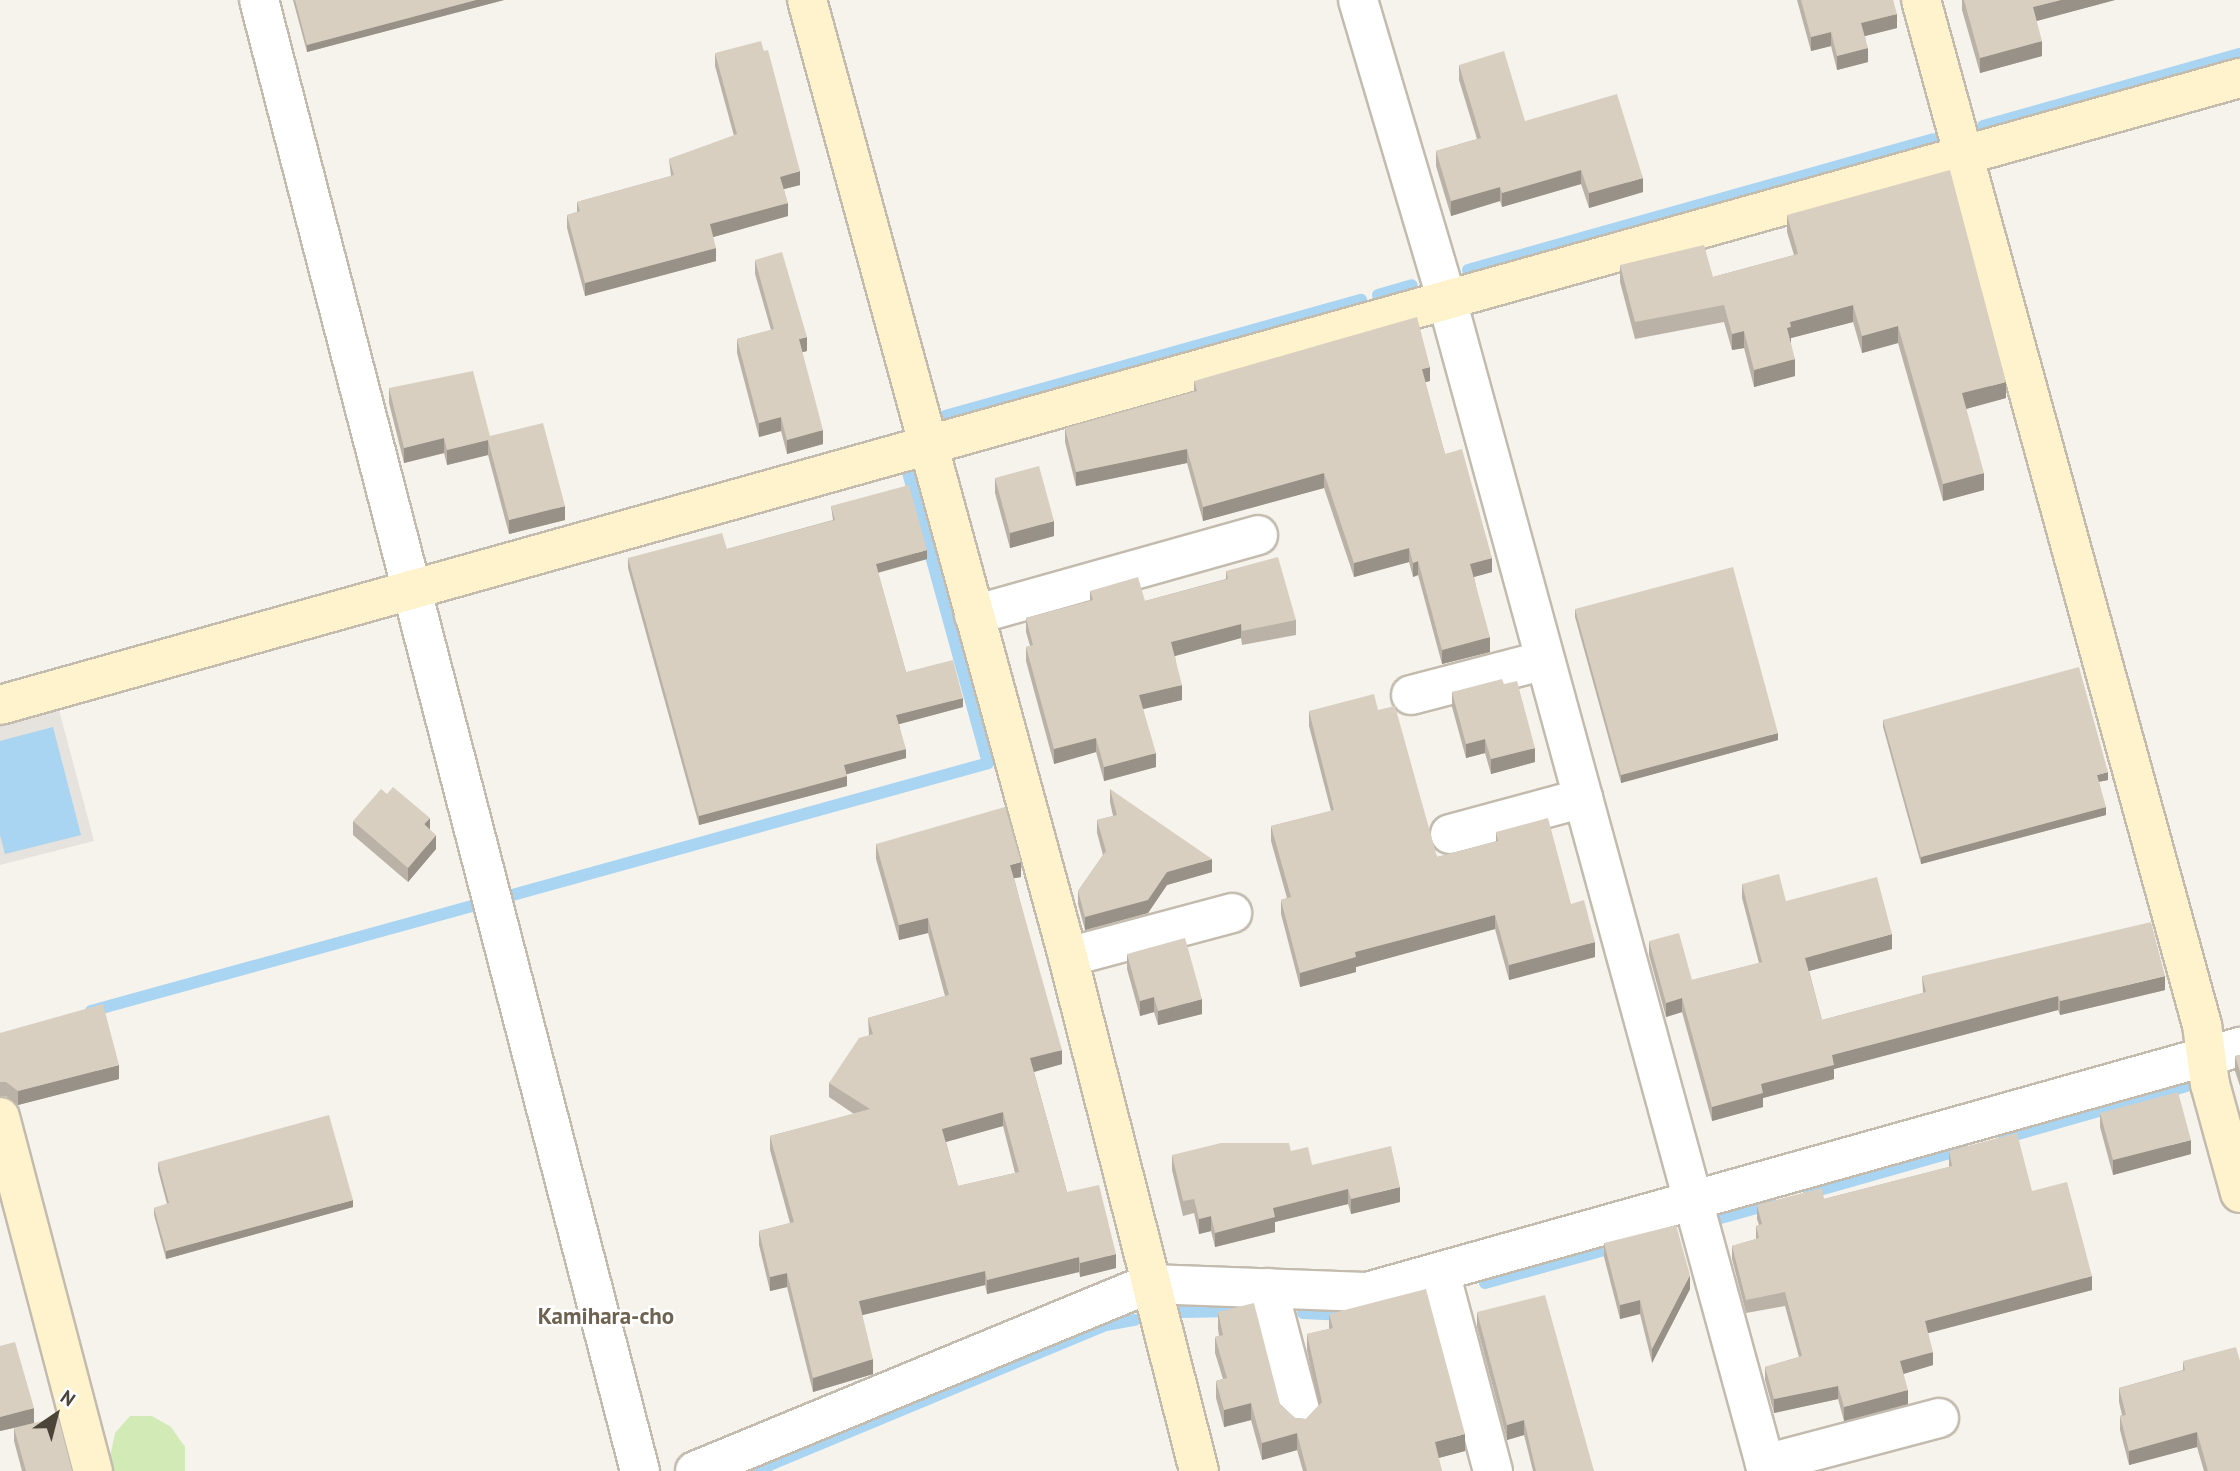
<!DOCTYPE html>
<html>
<head>
<meta charset="utf-8">
<style>
  body { margin:0 }
  #map { position:relative; width:2240px; height:1471px; overflow:hidden; background:#f6f3ec; font-family:"PT Sans",sans-serif }
  div>[style] { position:absolute }
  [style*='--x'] { left:calc(var(--x)*1px); top:calc(var(--y)*1px); width:calc(var(--w)*1px); rotate:calc(var(--a)*1deg) }
  .industrial>* { inset:0; background:#e6e2dd }
  .green>* { inset:0; background:#d2eab5 }
  .water>* { inset:0; background:#a9d4f2 }
  .stream>* { height:12px; margin:-6px; padding:0 6px; transform-origin:6px; border-radius:6px; background:#a9d4f2 }
  .roads { filter:drop-shadow(2px 0 #c2bbae) drop-shadow(-2px 0 #c2bbae) drop-shadow(0 2px #c2bbae) drop-shadow(0 -2px #c2bbae) }
  .street>* { height:38px; margin:-19px; padding:0 19px; transform-origin:19px; border-radius:19px; background:#fff }
  .secondary>* { height:38px; margin:-19px; padding:0 19px; transform-origin:19px; border-radius:19px; background:#fff3cd }
  .wall>* { inset:0; background:#bab2a6 }
  .shaded-wall>* { inset:0; background:#979187 }
  .building>* { inset:0; background:#d8cfc1 }
  span { translate:-50% -50%; white-space:nowrap; text-align:center; line-height:1.15; -webkit-text-stroke:5px #fff; paint-order:stroke }
  .neighbourhood-label { font-size:23px; color:#6e6250; font-weight:700 }
  .north { position:absolute; left:21px; top:1380px; width:70px; height:70px; -webkit-text-stroke:5px #fff; paint-order:stroke; rotate:35deg; font-size:19px; font-weight:700; line-height:28px; text-align:center; color:#4b4439 }
  .north::after { content:''; display:block; margin:auto; width:24px; height:32px; background:#4b4439; clip-path:polygon(50% 0,100% 100%,50% 72%,0 100%) }
</style>
</head>
<body>
<div id="map">
  <div class="industrial">
    <i style="clip-path:polygon(59px 710px,94px 841px,0 865px,0 726px)"></i>
  </div>
  <div class="green">
    <i style="clip-path:polygon(130px 1416px,152px 1416px,171px 1427px,185px 1447px,185px 1471px,114px 1471px,110px 1457px,115px 1433px)"></i>
  </div>
  <div class="water">
    <i style="clip-path:polygon(53px 727px,81px 835px,5px 854px,0 835px,0 741px)"></i>
  </div>
  <div class="stream">
    <i style="--x:1983;--y:126;--w:267;--a:-15.7"></i>
    <i style="--x:1468;--y:270;--w:483;--a:-15.7"></i>
    <i style="--x:1378;--y:295;--w:35;--a:-16"></i>
    <i style="--x:945;--y:416;--w:432;--a:-15.6"></i>
    <i style="--x:509;--y:896;--w:497;--a:-15.5"></i>
    <i style="--x:988;--y:763;--w:298;--a:-105.4"></i>
    <i style="--x:91;--y:1011;--w:398;--a:-15.4"></i>
    <i style="--x:2004;--y:1138;--w:189;--a:-15.9"></i>
    <i style="--x:1809;--y:1193;--w:160;--a:-15.9"></i>
    <i style="--x:1717;--y:1219;--w:56;--a:-15.5"></i>
    <i style="--x:1485;--y:1283;--w:138;--a:-15.5"></i>
    <i style="--x:1181;--y:1312;--w:57;--a:-1"></i>
    <i style="--x:1303;--y:1313;--w:43;--a:2.7"></i>
    <i style="--x:755;--y:1471;--w:380;--a:-22.6"></i>
    <i style="--x:1106;--y:1325;--w:29;--a:-10"></i>
  </div>
  <div class="roads">
    <div class="street">
      <i style="--x:259;--y:0;--w:1520;--a:75.48"></i>
      <i style="--x:1358;--y:0;--w:313;--a:73.5"></i>
      <i style="--x:1447;--y:300;--w:1214;--a:74.72"></i>
      <i style="--x:974;--y:615;--w:295;--a:-15.7"></i>
      <i style="--x:1411;--y:695;--w:138;--a:-14.6"></i>
      <i style="--x:1450;--y:834;--w:138;--a:-15.1"></i>
      <i style="--x:1068;--y:957;--w:170;--a:-15"></i>
      <i style="--x:1440;--y:1272;--w:206;--a:75.1"></i>
      <i style="--x:1268;--y:1288;--w:130;--a:75.3"></i>
      <i style="--x:1765;--y:1464;--w:180;--a:-14.8"></i>
      <i style="--x:695;--y:1471;--w:491;--a:-22.4"></i>
      <i style="--x:1149;--y:1284;--w:218;--a:2.1"></i>
      <i style="--x:1367;--y:1292;--w:907;--a:-15.68"></i>
    </div>
    <div class="secondary">
      <i style="--x:807;--y:0;--w:992;--a:74.74"></i>
      <i style="--x:1068;--y:957;--w:530;--a:75.7"></i>
      <i style="--x:1921;--y:0;--w:1063;--a:74.67"></i>
      <i style="--x:2202;--y:1025;--w:60;--a:82.3"></i>
      <i style="--x:2210;--y:1084;--w:113;--a:74.6"></i>
      <i style="--x:0;--y:705;--w:2326;--a:-15.64"></i>
      <i style="--x:0;--y:1117;--w:366;--a:75.3"></i>
    </div>
  </div>
  <div class="wall">
    <i style="clip-path:polygon(293px 0,504px 0,307px 52px)"></i>
    <i style="clip-path:polygon(1797px 0,1893px 0,1897px 28px,1865px 36px,1868px 62px,1837px 70px,1831px 46px,1811px 51px)"></i>
    <i style="clip-path:polygon(1962px 0,2115px 0,2036px 21px,2042px 56px,1980px 73px,1962px 10px)"></i>
    <i style="clip-path:polygon(715px 53px,800px 185px,784px 189px,788px 216px,713px 237px,716px 261px,585px 296px,567px 228px,567px 215px,577px 212px,577px 202px,671px 176px,669px 159px,734px 136px,715px 66px)"></i>
    <i style="clip-path:polygon(1459px 65px,1525px 121px,1643px 192px,1589px 208px,1581px 184px,1502px 207px,1500px 201px,1451px 216px,1436px 166px,1436px 151px,1477px 139px,1459px 80px)"></i>
    <i style="clip-path:polygon(1787px 215px,2006px 398px,1966px 409px,1984px 490px,1943px 501px,1898px 343px,1862px 353px,1853px 322px,1791px 338px,1791px 344px,1795px 376px,1754px 387px,1744px 348px,1732px 350px,1724px 322px,1635px 339px,1620px 282px,1620px 265px,1713px 277px,1794px 255px,1787px 232px)"></i>
    <i style="clip-path:polygon(755px 260px,807px 351px,802px 352px,823px 444px,787px 454px,781px 431px,759px 437px,737px 353px,737px 339px,771px 330px,755px 274px)"></i>
    <i style="clip-path:polygon(1194px 381px,1430px 381px,1425px 382px,1445px 454px,1492px 572px,1474px 577px,1490px 652px,1442px 664px,1418px 575px,1413px 577px,1409px 562px,1354px 577px,1324px 488px,1203px 521px,1187px 463px,1076px 486px,1065px 442px,1065px 428px,1194px 392px)"></i>
    <i style="clip-path:polygon(389px 388px,490px 436px,565px 520px,509px 534px,488px 455px,447px 465px,444px 453px,404px 463px,389px 403px)"></i>
    <i style="clip-path:polygon(995px 478px,1054px 536px,1010px 548px,995px 493px)"></i>
    <i style="clip-path:polygon(831px 506px,927px 559px,878px 573px,906px 672px,963px 707px,899px 724px,906px 758px,847px 774px,847px 786px,699px 825px,628px 568px,628px 558px,727px 549px,833px 520px)"></i>
    <i style="clip-path:polygon(1226px 571px,1296px 620px,1296px 635px,1242px 645px,1241px 638px,1175px 656px,1182px 700px,1143px 709px,1156px 767px,1104px 781px,1096px 752px,1054px 764px,1026px 661px,1026px 647px,1030px 646px,1026px 632px,1026px 618px,1090px 600px,1090px 591px,1145px 601px,1226px 579px)"></i>
    <i style="clip-path:polygon(1575px 609px,1778px 740px,1621px 783px,1575px 617px)"></i>
    <i style="clip-path:polygon(1504px 684px,1535px 762px,1491px 774px,1485px 753px,1466px 758px,1452px 707px,1452px 692px)"></i>
    <i style="clip-path:polygon(1378px 710px,1437px 857px,1496px 842px,1496px 832px,1571px 904px,1595px 957px,1509px 980px,1495px 929px,1356px 967px,1356px 972px,1300px 987px,1281px 914px,1281px 900px,1287px 898px,1271px 841px,1271px 826px,1331px 811px,1309px 726px,1309px 711px)"></i>
    <i style="clip-path:polygon(1883px 720px,2108px 780px,2099px 782px,2106px 815px,1921px 864px,1883px 727px)"></i>
    <i style="clip-path:polygon(1110px 789px,1212px 872px,1167px 885px,1148px 913px,1085px 930px,1078px 904px,1078px 891px,1103px 855px,1097px 833px,1097px 820px,1113px 816px,1110px 802px)"></i>
    <i style="clip-path:polygon(353px 821px,436px 849px,408px 882px,353px 835px)"></i>
    <i style="clip-path:polygon(evenodd,876px 844px,1021px 877px,1014px 878px,1062px 1064px,1034px 1072px,1067px 1192px,1116px 1268px,1080px 1277px,1079px 1272px,987px 1294px,985px 1285px,862px 1315px,873px 1374px,813px 1392px,787px 1287px,770px 1291px,759px 1245px,759px 1231px,790px 1223px,770px 1150px,770px 1136px,854px 1114px,829px 1097px,829px 1083px,869px 1035px,868px 1018px,945px 996px,928px 933px,899px 940px,876px 859px,876px 844px,1003px 1126px,1015px 1173px,958px 1186px,946px 1142px,1003px 1126px)"></i>
    <i style="clip-path:polygon(1742px 884px,1786px 901px,1892px 949px,1809px 971px,1822px 1020px,1923px 993px,1922px 976px,2165px 990px,2060px 1015px,2058px 1010px,1834px 1069px,1834px 1079px,1763px 1098px,1763px 1107px,1712px 1121px,1682px 1012px,1666px 1017px,1649px 955px,1649px 941px,1692px 980px,1759px 963px,1742px 898px)"></i>
    <i style="clip-path:polygon(1127px 954px,1202px 1014px,1158px 1025px,1154px 1012px,1140px 1016px,1127px 969px)"></i>
    <i style="clip-path:polygon(0 1033px,119px 1079px,18px 1105px,6px 1096px,0 1096px)"></i>
    <i style="clip-path:polygon(2240px 1055px,2240px 1086px,2235px 1071px,2235px 1056px)"></i>
    <i style="clip-path:polygon(2100px 1113px,2191px 1154px,2113px 1175px,2100px 1127px)"></i>
    <i style="clip-path:polygon(1291px 1151px,1312px 1165px,1400px 1202px,1351px 1214px,1348px 1204px,1275px 1222px,1275px 1232px,1215px 1247px,1211px 1231px,1199px 1234px,1194px 1213px,1183px 1216px,1172px 1170px,1172px 1155px)"></i>
    <i style="clip-path:polygon(1949px 1151px,2032px 1191px,2092px 1290px,1928px 1333px,1933px 1365px,1903px 1374px,1908px 1404px,1844px 1421px,1838px 1399px,1774px 1413px,1765px 1380px,1765px 1367px,1799px 1357px,1785px 1306px,1746px 1313px,1732px 1259px,1732px 1246px,1756px 1239px,1756px 1226px,1759px 1225px,1757px 1219px,1757px 1205px,1824px 1199px,1949px 1167px)"></i>
    <i style="clip-path:polygon(158px 1162px,353px 1207px,166px 1259px,154px 1215px,154px 1208px,167px 1204px,158px 1170px)"></i>
    <i style="clip-path:polygon(1604px 1243px,1690px 1289px,1652px 1363px,1640px 1314px,1620px 1319px,1604px 1257px)"></i>
    <i style="clip-path:polygon(1218px 1312px,1280px 1404px,1295px 1418px,1306px 1419px,1319px 1405px,1307px 1350px,1307px 1334px,1329px 1329px,1329px 1314px,1465px 1451px,1438px 1458px,1442px 1471px,1303px 1471px,1297px 1450px,1262px 1460px,1251px 1420px,1224px 1427px,1216px 1398px,1216px 1381px,1223px 1379px,1215px 1353px,1215px 1337px,1219px 1336px,1218px 1329px)"></i>
    <i style="clip-path:polygon(1477px 1312px,1594px 1471px,1533px 1471px,1524px 1435px,1507px 1440px,1477px 1327px)"></i>
    <i style="clip-path:polygon(0 1346px,34px 1423px,72px 1471px,22px 1471px,14px 1441px,14px 1428px,0 1431px)"></i>
    <i style="clip-path:polygon(2183px 1361px,2240px 1471px,2204px 1471px,2197px 1447px,2129px 1465px,2120px 1430px,2120px 1416px,2122px 1415px,2119px 1402px,2119px 1388px,2183px 1370px)"></i>
  </div>
  <div class="shaded-wall">
    <i style="clip-path:polygon(476px 0,504px 0,307px 52px,307px 45px)"></i>
    <i style="clip-path:polygon(2061px 0,2115px 0,2033px 22px,2033px 7px)"></i>
    <i style="clip-path:polygon(1897px 14px,1897px 28px,1861px 37px,1861px 23px)"></i>
    <i style="clip-path:polygon(1831px 32px,1831px 46px,1811px 51px,1811px 37px)"></i>
    <i style="clip-path:polygon(2042px 41px,2042px 56px,1980px 73px,1980px 58px)"></i>
    <i style="clip-path:polygon(1868px 48px,1868px 62px,1837px 70px,1837px 56px)"></i>
    <i style="clip-path:polygon(1581px 170px,1581px 184px,1502px 207px,1502px 193px)"></i>
    <i style="clip-path:polygon(800px 171px,800px 185px,780px 190px,780px 177px)"></i>
    <i style="clip-path:polygon(1643px 178px,1643px 192px,1589px 208px,1589px 193px)"></i>
    <i style="clip-path:polygon(1500px 187px,1500px 201px,1451px 216px,1451px 201px)"></i>
    <i style="clip-path:polygon(788px 203px,788px 216px,710px 238px,710px 224px)"></i>
    <i style="clip-path:polygon(716px 248px,716px 261px,585px 296px,585px 283px)"></i>
    <i style="clip-path:polygon(1853px 305px,1853px 322px,1791px 338px,1791px 344px,1787px 345px,1787px 328px,1790px 322px)"></i>
    <i style="clip-path:polygon(1898px 326px,1898px 343px,1862px 353px,1862px 336px)"></i>
    <i style="clip-path:polygon(1744px 331px,1744px 348px,1732px 350px,1732px 334px)"></i>
    <i style="clip-path:polygon(807px 337px,807px 351px,799px 353px,799px 339px)"></i>
    <i style="clip-path:polygon(1795px 359px,1795px 376px,1754px 387px,1754px 370px)"></i>
    <i style="clip-path:polygon(1430px 367px,1430px 381px,1422px 383px,1422px 369px)"></i>
    <i style="clip-path:polygon(2006px 382px,2006px 398px,1962px 410px,1962px 393px)"></i>
    <i style="clip-path:polygon(781px 417px,781px 431px,759px 437px,759px 423px)"></i>
    <i style="clip-path:polygon(823px 430px,823px 444px,787px 454px,787px 440px)"></i>
    <i style="clip-path:polygon(444px 438px,444px 453px,404px 463px,404px 448px)"></i>
    <i style="clip-path:polygon(488px 440px,488px 455px,447px 465px,447px 450px)"></i>
    <i style="clip-path:polygon(1187px 449px,1187px 463px,1076px 486px,1076px 472px)"></i>
    <i style="clip-path:polygon(1324px 473px,1324px 488px,1203px 521px,1203px 507px)"></i>
    <i style="clip-path:polygon(1984px 473px,1984px 490px,1943px 501px,1943px 484px)"></i>
    <i style="clip-path:polygon(565px 506px,565px 520px,509px 534px,509px 520px)"></i>
    <i style="clip-path:polygon(1054px 521px,1054px 536px,1010px 548px,1010px 533px)"></i>
    <i style="clip-path:polygon(1409px 548px,1409px 562px,1354px 577px,1354px 563px)"></i>
    <i style="clip-path:polygon(927px 550px,927px 559px,876px 573px,876px 564px)"></i>
    <i style="clip-path:polygon(1492px 558px,1492px 572px,1470px 578px,1470px 564px)"></i>
    <i style="clip-path:polygon(1418px 561px,1418px 575px,1413px 577px,1413px 563px)"></i>
    <i style="clip-path:polygon(1241px 624px,1241px 638px,1171px 657px,1171px 642px)"></i>
    <i style="clip-path:polygon(1490px 637px,1490px 652px,1442px 664px,1442px 650px)"></i>
    <i style="clip-path:polygon(1182px 685px,1182px 700px,1139px 710px,1139px 695px)"></i>
    <i style="clip-path:polygon(963px 698px,963px 707px,896px 725px,896px 715px)"></i>
    <i style="clip-path:polygon(1778px 733px,1778px 740px,1621px 783px,1621px 775px)"></i>
    <i style="clip-path:polygon(1096px 738px,1096px 752px,1054px 764px,1054px 749px)"></i>
    <i style="clip-path:polygon(1485px 739px,1485px 753px,1466px 758px,1466px 744px)"></i>
    <i style="clip-path:polygon(1535px 748px,1535px 762px,1491px 774px,1491px 759px)"></i>
    <i style="clip-path:polygon(906px 749px,906px 758px,844px 775px,844px 765px)"></i>
    <i style="clip-path:polygon(1156px 753px,1156px 767px,1104px 781px,1104px 767px)"></i>
    <i style="clip-path:polygon(2108px 772px,2108px 780px,2097px 782px,2097px 775px)"></i>
    <i style="clip-path:polygon(847px 776px,847px 786px,699px 825px,699px 816px)"></i>
    <i style="clip-path:polygon(2106px 807px,2106px 815px,1921px 864px,1921px 857px)"></i>
    <i style="clip-path:polygon(430px 818px,430px 833px,424px 824px)"></i>
    <i style="clip-path:polygon(436px 835px,436px 849px,408px 882px,408px 868px)"></i>
    <i style="clip-path:polygon(1212px 859px,1212px 872px,1167px 885px,1148px 913px,1085px 930px,1085px 917px,1167px 872px)"></i>
    <i style="clip-path:polygon(1021px 862px,1021px 877px,1010px 879px,1010px 865px)"></i>
    <i style="clip-path:polygon(1495px 915px,1495px 929px,1356px 967px,1356px 972px,1300px 987px,1300px 973px,1355px 952px)"></i>
    <i style="clip-path:polygon(928px 918px,928px 933px,899px 940px,899px 925px)"></i>
    <i style="clip-path:polygon(1892px 934px,1892px 949px,1805px 972px,1805px 958px)"></i>
    <i style="clip-path:polygon(1595px 942px,1595px 957px,1509px 980px,1509px 965px)"></i>
    <i style="clip-path:polygon(2165px 976px,2165px 990px,2060px 1015px,2060px 1001px)"></i>
    <i style="clip-path:polygon(2058px 996px,2058px 1010px,1834px 1069px,1834px 1079px,1763px 1098px,1763px 1107px,1712px 1121px,1712px 1107px,1761px 1084px,1832px 1055px)"></i>
    <i style="clip-path:polygon(1154px 997px,1154px 1012px,1140px 1016px,1140px 1001px)"></i>
    <i style="clip-path:polygon(1682px 998px,1682px 1012px,1666px 1017px,1666px 1003px)"></i>
    <i style="clip-path:polygon(1202px 999px,1202px 1014px,1158px 1025px,1158px 1011px)"></i>
    <i style="clip-path:polygon(1062px 1050px,1062px 1064px,1030px 1073px,1030px 1058px)"></i>
    <i style="clip-path:polygon(119px 1065px,119px 1079px,18px 1105px,18px 1091px)"></i>
    <i style="clip-path:polygon(1003px 1112px,1003px 1126px,942px 1143px,942px 1129px)"></i>
    <i style="clip-path:polygon(2191px 1140px,2191px 1154px,2113px 1175px,2113px 1160px)"></i>
    <i style="clip-path:polygon(1400px 1187px,1400px 1202px,1351px 1214px,1351px 1199px)"></i>
    <i style="clip-path:polygon(1348px 1189px,1348px 1204px,1275px 1222px,1275px 1232px,1215px 1247px,1215px 1233px,1273px 1208px)"></i>
    <i style="clip-path:polygon(353px 1200px,353px 1207px,166px 1259px,166px 1251px)"></i>
    <i style="clip-path:polygon(1211px 1216px,1211px 1231px,1199px 1234px,1199px 1219px)"></i>
    <i style="clip-path:polygon(1116px 1254px,1116px 1268px,1080px 1277px,1080px 1263px)"></i>
    <i style="clip-path:polygon(1079px 1257px,1079px 1272px,987px 1294px,987px 1280px)"></i>
    <i style="clip-path:polygon(985px 1271px,985px 1285px,859px 1316px,859px 1301px)"></i>
    <i style="clip-path:polygon(787px 1273px,787px 1287px,770px 1291px,770px 1277px)"></i>
    <i style="clip-path:polygon(1690px 1275px,1690px 1289px,1652px 1363px,1652px 1349px)"></i>
    <i style="clip-path:polygon(2092px 1276px,2092px 1290px,1925px 1334px,1925px 1321px)"></i>
    <i style="clip-path:polygon(1640px 1300px,1640px 1314px,1620px 1319px,1620px 1305px)"></i>
    <i style="clip-path:polygon(1933px 1352px,1933px 1365px,1900px 1375px,1900px 1361px)"></i>
    <i style="clip-path:polygon(873px 1359px,873px 1374px,813px 1392px,813px 1378px)"></i>
    <i style="clip-path:polygon(1838px 1386px,1838px 1399px,1774px 1413px,1774px 1399px)"></i>
    <i style="clip-path:polygon(1908px 1390px,1908px 1404px,1844px 1421px,1844px 1407px)"></i>
    <i style="clip-path:polygon(1251px 1403px,1251px 1420px,1224px 1427px,1224px 1410px)"></i>
    <i style="clip-path:polygon(34px 1408px,34px 1423px,0 1431px,0 1417px)"></i>
    <i style="clip-path:polygon(1524px 1420px,1524px 1435px,1507px 1440px,1507px 1425px)"></i>
    <i style="clip-path:polygon(2197px 1432px,2197px 1447px,2129px 1465px,2129px 1451px)"></i>
    <i style="clip-path:polygon(1297px 1433px,1297px 1450px,1262px 1460px,1262px 1443px)"></i>
    <i style="clip-path:polygon(1465px 1434px,1465px 1451px,1435px 1459px,1435px 1442px)"></i>
  </div>
  <div class="building">
    <i style="clip-path:polygon(295px 0,476px 0,307px 45px)"></i>
    <i style="clip-path:polygon(1801px 0,1893px 0,1897px 14px,1861px 23px,1868px 48px,1837px 56px,1831px 32px,1811px 37px)"></i>
    <i style="clip-path:polygon(1964px 0,2061px 0,2033px 7px,2042px 41px,1980px 58px)"></i>
    <i style="clip-path:polygon(761px 41px,764px 51px,768px 50px,800px 171px,780px 177px,788px 203px,710px 224px,716px 248px,585px 283px,567px 215px,580px 211px,577px 202px,674px 175px,669px 159px,737px 134px,715px 53px)"></i>
    <i style="clip-path:polygon(1504px 51px,1525px 121px,1617px 94px,1643px 178px,1589px 193px,1581px 170px,1502px 193px,1500px 187px,1451px 201px,1436px 151px,1481px 138px,1459px 65px)"></i>
    <i style="clip-path:polygon(1950px 170px,2006px 382px,1962px 393px,1984px 473px,1943px 484px,1898px 326px,1862px 336px,1853px 305px,1790px 322px,1791px 327px,1787px 328px,1795px 359px,1754px 370px,1744px 331px,1732px 334px,1724px 305px,1635px 322px,1620px 265px,1704px 245px,1713px 277px,1798px 254px,1787px 215px)"></i>
    <i style="clip-path:polygon(782px 252px,807px 337px,799px 339px,823px 430px,787px 440px,781px 417px,759px 423px,737px 339px,774px 329px,755px 260px)"></i>
    <i style="clip-path:polygon(1417px 317px,1430px 367px,1422px 369px,1445px 454px,1462px 449px,1492px 558px,1470px 564px,1490px 637px,1442px 650px,1418px 561px,1413px 563px,1409px 548px,1354px 563px,1324px 473px,1203px 507px,1187px 449px,1076px 472px,1065px 428px,1197px 391px,1194px 381px)"></i>
    <i style="clip-path:polygon(473px 371px,490px 436px,543px 423px,565px 506px,509px 520px,488px 440px,447px 450px,444px 438px,404px 448px,389px 388px)"></i>
    <i style="clip-path:polygon(1039px 466px,1054px 521px,1010px 533px,995px 478px)"></i>
    <i style="clip-path:polygon(909px 485px,927px 550px,876px 564px,906px 672px,953px 660px,963px 698px,896px 715px,906px 749px,844px 765px,847px 776px,699px 816px,628px 558px,722px 533px,727px 549px,835px 520px,831px 506px)"></i>
    <i style="clip-path:polygon(1278px 557px,1296px 620px,1242px 631px,1241px 624px,1171px 642px,1182px 685px,1139px 695px,1156px 753px,1104px 767px,1096px 738px,1054px 749px,1026px 647px,1033px 645px,1026px 618px,1093px 600px,1090px 591px,1138px 577px,1145px 601px,1228px 579px,1226px 571px)"></i>
    <i style="clip-path:polygon(1733px 567px,1778px 733px,1621px 775px,1575px 609px)"></i>
    <i style="clip-path:polygon(2079px 667px,2108px 772px,2097px 775px,2106px 807px,1921px 857px,1883px 720px)"></i>
    <i style="clip-path:polygon(1502px 679px,1504px 684px,1517px 681px,1535px 748px,1491px 759px,1485px 739px,1466px 744px,1452px 692px)"></i>
    <i style="clip-path:polygon(1374px 694px,1378px 710px,1395px 706px,1437px 857px,1498px 841px,1496px 832px,1548px 818px,1571px 904px,1584px 900px,1595px 942px,1509px 965px,1495px 915px,1355px 952px,1356px 957px,1300px 973px,1281px 900px,1291px 897px,1271px 826px,1334px 810px,1309px 711px)"></i>
    <i style="clip-path:polygon(393px 787px,430px 818px,424px 824px,436px 835px,408px 868px,353px 821px,381px 789px,387px 794px)"></i>
    <i style="clip-path:polygon(1110px 789px,1212px 859px,1167px 872px,1148px 900px,1085px 917px,1078px 891px,1106px 851px,1097px 820px,1117px 815px)"></i>
    <i style="clip-path:polygon(evenodd,1005px 807px,1021px 862px,1010px 865px,1062px 1050px,1030px 1058px,1067px 1192px,1099px 1185px,1116px 1254px,1080px 1263px,1079px 1257px,987px 1280px,985px 1271px,859px 1301px,873px 1359px,813px 1378px,787px 1273px,770px 1277px,759px 1231px,794px 1222px,770px 1136px,870px 1109px,829px 1083px,859px 1038px,873px 1034px,868px 1018px,949px 995px,928px 918px,899px 925px,876px 844px,1005px 807px,1003px 1112px,1019px 1172px,958px 1186px,942px 1129px,1003px 1112px)"></i>
    <i style="clip-path:polygon(1779px 874px,1786px 901px,1877px 877px,1892px 934px,1805px 958px,1822px 1020px,1926px 992px,1922px 976px,2151px 922px,2165px 976px,2060px 1001px,2058px 996px,1832px 1055px,1834px 1065px,1761px 1084px,1763px 1093px,1712px 1107px,1682px 998px,1666px 1003px,1649px 941px,1679px 933px,1692px 980px,1762px 962px,1742px 884px)"></i>
    <i style="clip-path:polygon(1185px 938px,1202px 999px,1158px 1011px,1154px 997px,1140px 1001px,1127px 954px)"></i>
    <i style="clip-path:polygon(103px 1004px,119px 1065px,18px 1091px,6px 1082px,0 1082px,0 1033px)"></i>
    <i style="clip-path:polygon(2240px 1055px,2240px 1072px,2235px 1056px)"></i>
    <i style="clip-path:polygon(2178px 1092px,2191px 1140px,2113px 1160px,2100px 1113px)"></i>
    <i style="clip-path:polygon(329px 1115px,353px 1200px,166px 1251px,154px 1208px,169px 1203px,158px 1162px)"></i>
    <i style="clip-path:polygon(2017px 1133px,2032px 1191px,2067px 1182px,2092px 1276px,1925px 1321px,1933px 1352px,1900px 1361px,1908px 1390px,1844px 1407px,1838px 1386px,1774px 1399px,1765px 1367px,1802px 1356px,1785px 1292px,1746px 1300px,1732px 1246px,1759px 1238px,1756px 1226px,1762px 1224px,1757px 1205px,1822px 1188px,1824px 1199px,1952px 1166px,1949px 1151px)"></i>
    <i style="clip-path:polygon(1221px 1143px,1289px 1143px,1291px 1151px,1308px 1147px,1312px 1165px,1391px 1146px,1400px 1187px,1351px 1199px,1348px 1189px,1273px 1208px,1275px 1217px,1215px 1233px,1211px 1216px,1199px 1219px,1194px 1199px,1183px 1201px,1172px 1155px)"></i>
    <i style="clip-path:polygon(1676px 1225px,1690px 1275px,1652px 1349px,1640px 1300px,1620px 1305px,1604px 1243px)"></i>
    <i style="clip-path:polygon(1426px 1289px,1465px 1434px,1435px 1442px,1442px 1471px,1307px 1471px,1297px 1433px,1262px 1443px,1251px 1403px,1224px 1410px,1216px 1381px,1227px 1378px,1215px 1337px,1223px 1335px,1218px 1312px,1254px 1303px,1280px 1404px,1295px 1418px,1306px 1419px,1322px 1402px,1307px 1334px,1333px 1328px,1329px 1314px)"></i>
    <i style="clip-path:polygon(1545px 1295px,1594px 1471px,1536px 1471px,1524px 1420px,1507px 1425px,1477px 1312px)"></i>
    <i style="clip-path:polygon(15px 1342px,34px 1408px,0 1417px,0 1346px)"></i>
    <i style="clip-path:polygon(2236px 1347px,2240px 1361px,2240px 1471px,2208px 1471px,2197px 1432px,2129px 1451px,2120px 1416px,2126px 1415px,2119px 1388px,2185px 1370px,2183px 1361px)"></i>
    <i style="clip-path:polygon(58px 1417px,72px 1471px,26px 1471px,14px 1428px)"></i>
  </div>
  <div class="neighbourhood-label">
    <span style="left:606px;top:1316px">Kamihara-cho</span>
  </div>
  <div class="north">N</div>
</div>
</body>
</html>
